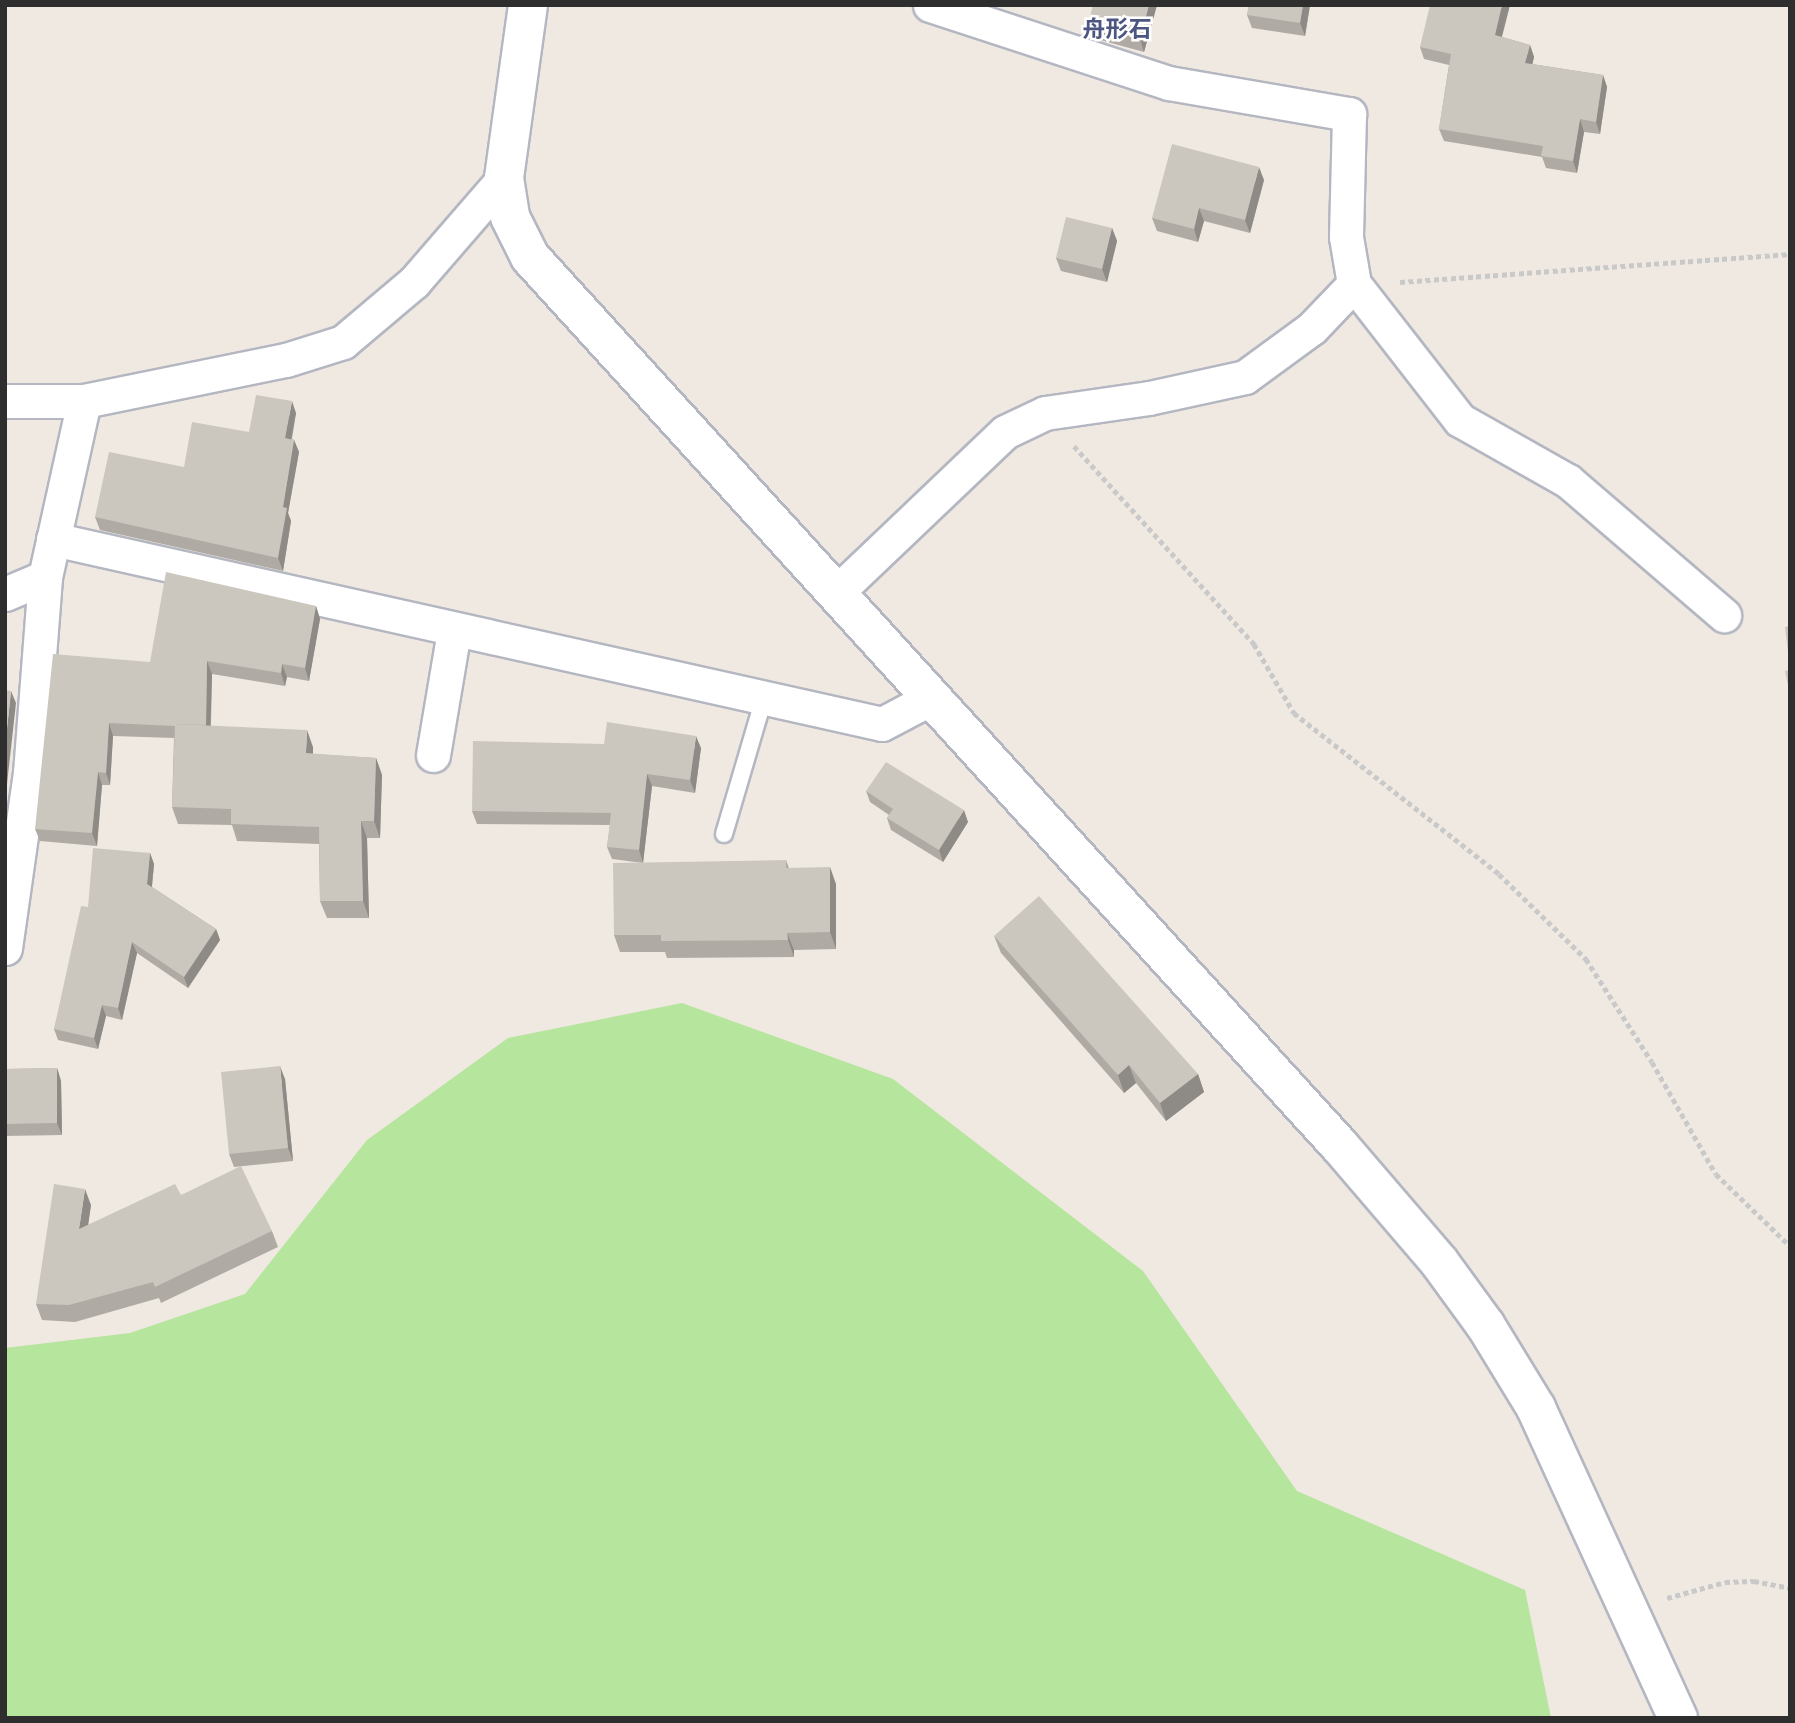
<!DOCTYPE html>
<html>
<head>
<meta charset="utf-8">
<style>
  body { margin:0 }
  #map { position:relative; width:1795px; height:1723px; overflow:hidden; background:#efe9e1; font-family:"IBM Plex Sans","Noto Sans JP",sans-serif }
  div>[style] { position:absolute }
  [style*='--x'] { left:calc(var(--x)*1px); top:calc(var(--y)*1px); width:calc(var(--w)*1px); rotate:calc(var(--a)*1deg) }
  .green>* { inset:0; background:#b6e59e }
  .path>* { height:4.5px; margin-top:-2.25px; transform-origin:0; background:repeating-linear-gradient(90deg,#c9c9c9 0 5px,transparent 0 8.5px) }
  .roads { filter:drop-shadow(2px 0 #b4b7c1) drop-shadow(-2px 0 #b4b7c1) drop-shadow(0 2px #b4b7c1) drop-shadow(0 -2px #b4b7c1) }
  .service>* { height:16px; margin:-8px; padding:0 8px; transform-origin:8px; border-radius:8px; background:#fff }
  .minor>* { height:33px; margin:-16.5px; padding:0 16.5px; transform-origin:16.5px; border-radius:16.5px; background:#fff }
  .tertiary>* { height:38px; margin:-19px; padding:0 19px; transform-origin:19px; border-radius:19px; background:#fff }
  .wall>* { inset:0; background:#afaba4 }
  .shaded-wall>* { inset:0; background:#8e8b86 }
  .building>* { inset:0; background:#cbc7bf }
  span { translate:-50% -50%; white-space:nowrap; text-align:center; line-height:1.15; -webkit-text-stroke:5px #fff; paint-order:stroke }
  .quarter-label { font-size:23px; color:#4d5680; font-weight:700 }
  .frame { position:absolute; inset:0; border:7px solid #2e2e2e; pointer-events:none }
</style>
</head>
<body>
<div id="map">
  <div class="green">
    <i style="clip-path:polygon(682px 1003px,893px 1079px,1143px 1271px,1297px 1491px,1525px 1590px,1551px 1718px,5px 1718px,5px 1348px,130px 1333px,245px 1294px,367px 1140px,508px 1038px)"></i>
  </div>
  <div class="path">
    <i style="--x:1400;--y:282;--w:391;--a:-4.1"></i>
    <i style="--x:1074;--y:446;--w:268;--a:47.7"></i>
    <i style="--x:1254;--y:644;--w:80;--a:59.9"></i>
    <i style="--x:1294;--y:713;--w:261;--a:38.1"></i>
    <i style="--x:1499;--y:874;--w:122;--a:44.3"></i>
    <i style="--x:1586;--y:959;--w:122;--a:57.3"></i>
    <i style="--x:1652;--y:1062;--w:129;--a:60.3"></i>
    <i style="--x:1716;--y:1174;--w:103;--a:44.2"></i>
    <i style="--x:1667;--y:1598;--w:60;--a:-15.4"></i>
    <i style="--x:1725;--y:1582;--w:29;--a:-2"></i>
    <i style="--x:1754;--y:1581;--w:37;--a:11"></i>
  </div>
  <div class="roads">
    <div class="service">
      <i style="--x:724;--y:834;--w:142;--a:-73.6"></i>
    </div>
    <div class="minor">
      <i style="--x:930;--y:5;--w:251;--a:18.1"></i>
      <i style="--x:1169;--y:83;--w:183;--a:9.8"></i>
      <i style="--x:1349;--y:114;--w:123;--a:91.4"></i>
      <i style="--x:1346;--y:237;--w:48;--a:80.3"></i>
      <i style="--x:1354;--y:284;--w:172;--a:52.1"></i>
      <i style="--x:1460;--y:420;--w:124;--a:29.5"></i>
      <i style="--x:1568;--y:481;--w:206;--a:40.7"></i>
      <i style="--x:5;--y:401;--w:79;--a:0"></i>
      <i style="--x:84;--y:401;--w:206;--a:-11.5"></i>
      <i style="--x:286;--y:360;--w:60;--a:-17.5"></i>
      <i style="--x:343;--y:342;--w:93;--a:-40.2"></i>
      <i style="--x:414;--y:282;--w:138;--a:-49.1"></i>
      <i style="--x:53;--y:539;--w:849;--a:12.58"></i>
      <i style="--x:882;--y:724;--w:58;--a:-27.9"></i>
      <i style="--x:836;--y:593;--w:233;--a:-43.6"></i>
      <i style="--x:1005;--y:432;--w:44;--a:-25.4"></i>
      <i style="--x:1045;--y:413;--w:105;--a:-8.2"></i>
      <i style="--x:1149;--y:398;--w:98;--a:-12.3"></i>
      <i style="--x:1245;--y:377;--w:83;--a:-36.2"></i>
      <i style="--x:1312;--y:328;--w:61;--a:-46.3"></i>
      <i style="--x:5;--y:594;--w:43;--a:-23"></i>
      <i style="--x:433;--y:755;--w:126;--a:-80.4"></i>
      <i style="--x:5;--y:948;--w:177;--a:-81.9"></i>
      <i style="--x:30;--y:773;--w:197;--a:-85.6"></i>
      <i style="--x:45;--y:577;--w:180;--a:-77.5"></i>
    </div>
    <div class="tertiary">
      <i style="--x:528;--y:5;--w:175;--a:97.9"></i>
      <i style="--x:504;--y:178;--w:39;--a:81"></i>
      <i style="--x:510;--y:217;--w:45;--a:63.4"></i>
      <i style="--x:530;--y:257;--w:1201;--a:47.67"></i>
      <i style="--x:1339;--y:1145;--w:155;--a:49.4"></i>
      <i style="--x:1440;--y:1263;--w:78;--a:53.9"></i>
      <i style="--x:1486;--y:1326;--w:96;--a:58.6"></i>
      <i style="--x:1536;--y:1408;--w:341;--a:65.4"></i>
    </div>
  </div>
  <div class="wall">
    <i style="clip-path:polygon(1157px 5px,1144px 52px,1093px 38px,1088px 25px)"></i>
    <i style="clip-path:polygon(1249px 5px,1310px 5px,1305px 36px,1252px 28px,1247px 15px)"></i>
    <i style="clip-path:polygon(1510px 5px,1502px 37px,1530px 45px,1534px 57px,1532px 64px,1603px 75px,1607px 87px,1600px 134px,1584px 132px,1577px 173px,1546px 168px,1542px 157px,1444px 141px,1439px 129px,1449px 65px,1424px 59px,1420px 47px)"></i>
    <i style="clip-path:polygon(1264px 180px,1250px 233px,1204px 221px,1198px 242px,1157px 231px,1152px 218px)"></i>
    <i style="clip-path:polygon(1112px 228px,1117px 241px,1107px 282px,1061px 271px,1056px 258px)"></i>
    <i style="clip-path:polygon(296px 413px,292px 439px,294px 440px,299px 452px,288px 513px,291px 521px,283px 571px,100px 530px,95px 517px,249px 432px)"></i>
    <i style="clip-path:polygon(316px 606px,320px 619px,309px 681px,287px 677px,285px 686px,212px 674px,211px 726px,313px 747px,313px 754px,376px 758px,382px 775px,380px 838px,367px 838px,369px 918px,327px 918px,320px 901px,319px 844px,237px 841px,232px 825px,178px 824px,172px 807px,174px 738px,113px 736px,110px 785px,102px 785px,97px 846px,40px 841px,35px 829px,150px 662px)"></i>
    <i style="clip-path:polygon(701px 748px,695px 793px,652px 786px,643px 863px,612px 859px,607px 847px,610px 825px,477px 824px,472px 811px)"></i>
    <i style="clip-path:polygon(866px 791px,968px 822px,943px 862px,891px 830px,887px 818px,889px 815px,870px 802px)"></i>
    <i style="clip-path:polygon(150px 853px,154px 864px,152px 887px,216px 929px,220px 940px,188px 988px,137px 953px,122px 1020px,106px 1016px,98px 1049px,58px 1040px,54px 1029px,88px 907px)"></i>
    <i style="clip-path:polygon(786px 860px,789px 868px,836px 884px,836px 949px,794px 950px,794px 957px,667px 958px,665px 952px,620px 952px,614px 935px)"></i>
    <i style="clip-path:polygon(994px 936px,1198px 1074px,1204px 1092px,1166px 1121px,1136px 1083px,1124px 1093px,1001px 953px)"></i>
    <i style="clip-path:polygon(57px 1068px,61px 1081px,62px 1135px,5px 1136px,5px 1069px)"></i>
    <i style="clip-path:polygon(285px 1079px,293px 1161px,234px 1167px,229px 1154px)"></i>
    <i style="clip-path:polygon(181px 1195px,272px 1231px,278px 1247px,161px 1303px,159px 1298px,75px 1322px,42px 1320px,36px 1304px,91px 1205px,88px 1225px)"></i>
  </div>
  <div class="shaded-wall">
    <i style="clip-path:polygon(1149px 5px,1157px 5px,1144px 52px,1140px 39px)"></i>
    <i style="clip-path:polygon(1303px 5px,1310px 5px,1305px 36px,1300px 23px)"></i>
    <i style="clip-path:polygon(1502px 5px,1510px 5px,1499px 47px,1495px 35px)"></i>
    <i style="clip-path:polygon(1530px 45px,1534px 57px,1530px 75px,1525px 63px)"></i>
    <i style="clip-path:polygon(1603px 75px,1607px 87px,1600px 134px,1596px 122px)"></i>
    <i style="clip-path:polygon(1580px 119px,1584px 132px,1577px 173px,1573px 161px)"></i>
    <i style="clip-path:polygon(1259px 167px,1264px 180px,1250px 233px,1245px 220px)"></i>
    <i style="clip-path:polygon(1199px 208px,1204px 221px,1198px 242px,1194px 229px)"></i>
    <i style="clip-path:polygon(1112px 228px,1117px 241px,1107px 282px,1102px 269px)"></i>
    <i style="clip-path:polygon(292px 401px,296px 413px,289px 451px,285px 438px)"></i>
    <i style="clip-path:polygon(294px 440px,299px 452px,288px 513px,291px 521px,283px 571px,278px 558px,283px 507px)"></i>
    <i style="clip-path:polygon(316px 606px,320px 619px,309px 681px,305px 668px)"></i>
    <i style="clip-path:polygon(207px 661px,212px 674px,210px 740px,206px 727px)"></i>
    <i style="clip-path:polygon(282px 664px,287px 677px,285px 686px,281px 673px)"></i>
    <i style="clip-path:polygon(11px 691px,16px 703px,5px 802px,5px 747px)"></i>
    <i style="clip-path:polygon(109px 723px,113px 736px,110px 785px,106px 773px)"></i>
    <i style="clip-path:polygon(307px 730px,313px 747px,313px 770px,306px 753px)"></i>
    <i style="clip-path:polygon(696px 736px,701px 748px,695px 793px,690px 780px)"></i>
    <i style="clip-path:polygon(376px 758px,382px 775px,380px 838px,374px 821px)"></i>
    <i style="clip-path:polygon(98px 772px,102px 785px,97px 846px,92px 833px)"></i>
    <i style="clip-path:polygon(647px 774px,652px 786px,643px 863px,639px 850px)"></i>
    <i style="clip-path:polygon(964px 810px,968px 822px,943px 862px,939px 850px)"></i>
    <i style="clip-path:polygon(361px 821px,367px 838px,369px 918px,363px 901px)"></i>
    <i style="clip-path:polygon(150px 853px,154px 864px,151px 895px,147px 884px)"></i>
    <i style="clip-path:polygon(830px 867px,836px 884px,836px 949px,830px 932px)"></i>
    <i style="clip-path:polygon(216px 929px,220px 940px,188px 988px,184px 977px)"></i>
    <i style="clip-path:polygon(787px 933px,794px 950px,794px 957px,788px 940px)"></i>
    <i style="clip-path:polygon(132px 942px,137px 953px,122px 1020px,118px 1008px)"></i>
    <i style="clip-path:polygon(102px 1005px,106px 1016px,98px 1049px,94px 1038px)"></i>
    <i style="clip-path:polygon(1129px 1065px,1136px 1083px,1124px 1093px,1118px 1075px)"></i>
    <i style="clip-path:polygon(280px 1066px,285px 1079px,293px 1161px,288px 1148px)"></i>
    <i style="clip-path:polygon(57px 1068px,61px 1081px,62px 1135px,57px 1123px)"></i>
    <i style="clip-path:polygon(1198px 1074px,1204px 1092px,1166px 1121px,1160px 1103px)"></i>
    <i style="clip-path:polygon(85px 1189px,91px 1205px,85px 1246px,79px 1229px)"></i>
  </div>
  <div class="building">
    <i style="clip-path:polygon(1093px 5px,1149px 5px,1140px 39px,1088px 25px)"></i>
    <i style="clip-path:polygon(1249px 5px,1303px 5px,1300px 23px,1247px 15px)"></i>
    <i style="clip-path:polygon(1430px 5px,1502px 5px,1495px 35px,1530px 45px,1525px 63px,1603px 75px,1596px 122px,1580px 119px,1573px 161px,1541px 156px,1543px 146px,1439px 129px,1451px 54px,1420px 47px)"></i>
    <i style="clip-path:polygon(1172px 144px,1259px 167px,1245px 220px,1199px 208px,1194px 229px,1152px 218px)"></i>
    <i style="clip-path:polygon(1066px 217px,1112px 228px,1102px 269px,1056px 258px)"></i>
    <i style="clip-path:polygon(256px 395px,292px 401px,285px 438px,294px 440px,283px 507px,287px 508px,278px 558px,95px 517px,109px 452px,184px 467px,192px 422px,249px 432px)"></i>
    <i style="clip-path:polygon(166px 572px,316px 606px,305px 668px,282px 664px,281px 673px,207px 661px,206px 725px,175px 724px,175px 726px,109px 723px,106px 773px,98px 772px,92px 833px,35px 829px,53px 654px,150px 662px)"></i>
    <i style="clip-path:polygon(1790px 626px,1790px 669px,1785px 627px)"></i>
    <i style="clip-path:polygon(1790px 670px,1790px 695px,1785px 671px)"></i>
    <i style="clip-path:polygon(5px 690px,11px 691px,5px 747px)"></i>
    <i style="clip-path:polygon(607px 722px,696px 736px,690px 780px,647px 774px,639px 850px,607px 847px,611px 813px,472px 811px,473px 741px,604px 744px)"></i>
    <i style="clip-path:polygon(175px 724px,307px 730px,306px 753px,376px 758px,374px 821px,361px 821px,363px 901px,320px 901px,319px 827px,231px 824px,231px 809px,172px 807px)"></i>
    <i style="clip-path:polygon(886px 762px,964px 810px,939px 850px,887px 818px,893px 809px,866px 791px)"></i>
    <i style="clip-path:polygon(93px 848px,150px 853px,147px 884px,216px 929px,184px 977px,132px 942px,118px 1008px,102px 1005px,94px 1038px,54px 1029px,81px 906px,88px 907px)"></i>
    <i style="clip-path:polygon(786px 860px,786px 868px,830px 867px,830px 932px,787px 933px,788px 940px,661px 941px,661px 935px,614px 935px,613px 863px)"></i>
    <i style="clip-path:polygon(1039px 896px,1198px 1074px,1160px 1103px,1129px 1065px,1118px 1075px,994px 936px)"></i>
    <i style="clip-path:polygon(280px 1066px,288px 1148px,229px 1154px,221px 1072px)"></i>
    <i style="clip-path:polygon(57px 1068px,57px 1123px,5px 1124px,5px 1069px)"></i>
    <i style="clip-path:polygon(241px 1166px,272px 1231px,155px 1287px,153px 1282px,69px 1305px,36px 1304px,54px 1184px,85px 1189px,79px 1229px,175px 1184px,181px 1195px)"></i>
  </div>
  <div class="quarter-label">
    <span style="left:1117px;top:28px">舟形石</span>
  </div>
  <div class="frame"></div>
</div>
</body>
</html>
